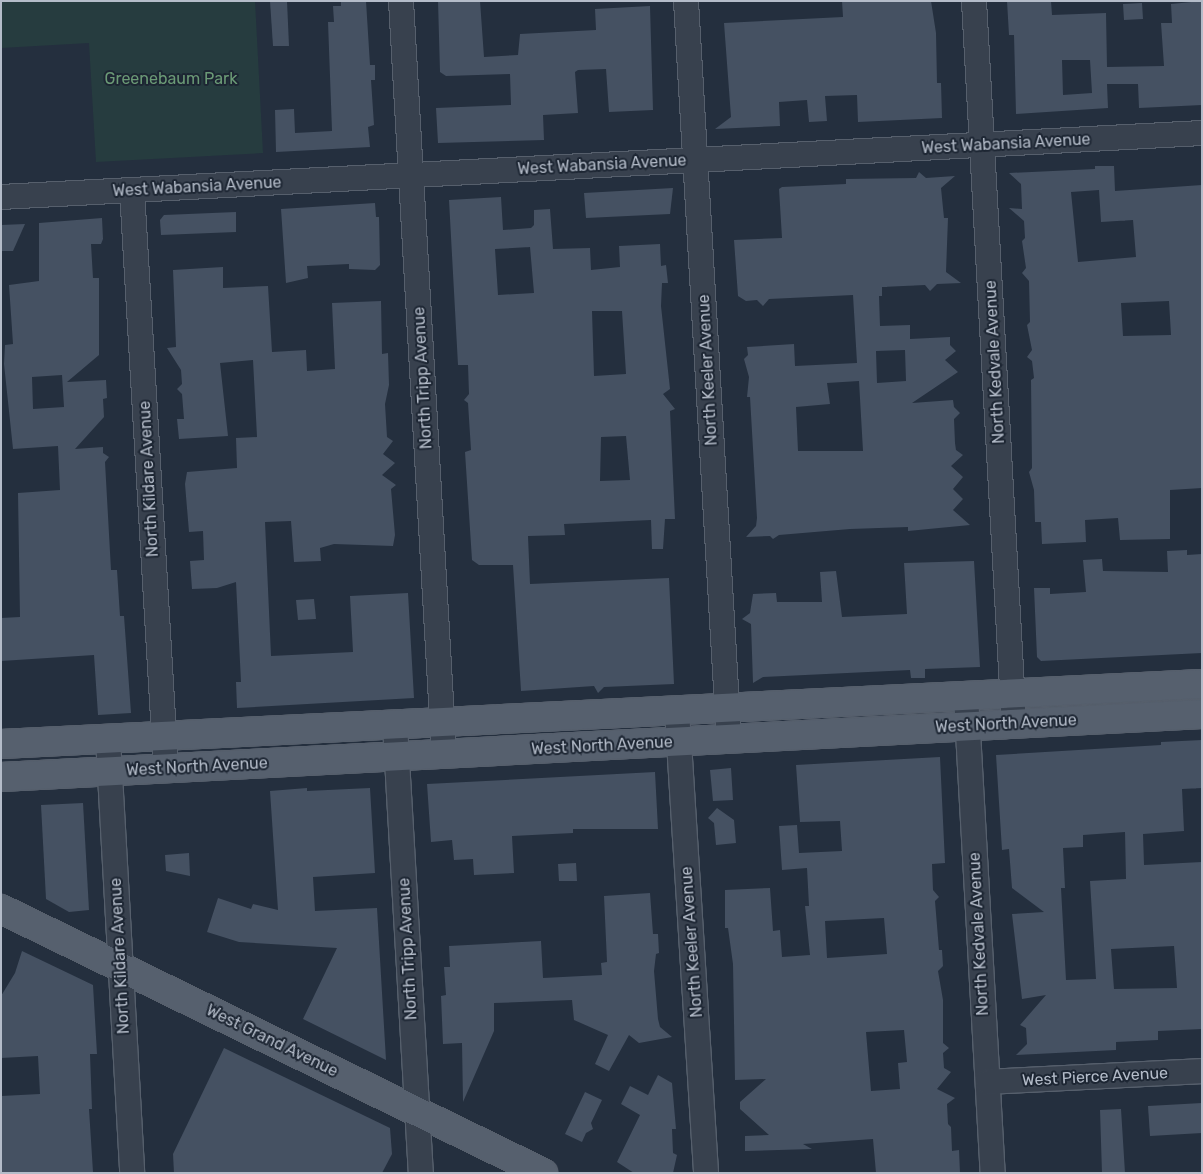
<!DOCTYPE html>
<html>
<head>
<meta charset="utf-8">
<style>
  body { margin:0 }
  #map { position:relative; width:1203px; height:1174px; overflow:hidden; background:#242f3e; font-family:Rubik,sans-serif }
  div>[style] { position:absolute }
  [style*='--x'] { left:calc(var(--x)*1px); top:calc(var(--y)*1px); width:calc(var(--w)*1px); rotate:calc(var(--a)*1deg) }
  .green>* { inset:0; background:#263c3f }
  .building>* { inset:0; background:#455162 }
  .roads { filter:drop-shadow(1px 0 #565f6c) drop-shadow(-1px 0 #565f6c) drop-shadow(0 1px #565f6c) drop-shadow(0 -1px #565f6c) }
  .minor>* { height:24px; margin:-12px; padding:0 12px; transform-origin:12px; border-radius:12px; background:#38414e }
  .major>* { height:28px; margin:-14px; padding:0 14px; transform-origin:14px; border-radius:14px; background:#56606e }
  span { translate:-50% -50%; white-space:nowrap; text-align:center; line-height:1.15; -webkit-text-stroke:4px #1d2633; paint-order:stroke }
  .park-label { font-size:16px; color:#6b9a76 }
  .street-label { font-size:16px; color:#b4bcc9 }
  .frame { position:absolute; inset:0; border:2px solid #b4bcc9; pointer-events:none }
</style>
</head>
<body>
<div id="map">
  <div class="green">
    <i style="clip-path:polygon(1px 1px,255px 1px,263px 153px,96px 162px,89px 43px,1px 48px)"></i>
  </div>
  <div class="building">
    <i style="clip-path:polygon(270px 1px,287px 1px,289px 46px,273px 46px)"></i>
    <i style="clip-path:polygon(341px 1px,366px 1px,370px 65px,375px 65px,375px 80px,371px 80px,374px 125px,368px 127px,370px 147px,276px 152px,275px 110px,294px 109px,295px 133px,332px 131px,328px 22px,334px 22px,333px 6px,341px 6px)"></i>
    <i style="clip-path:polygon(438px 1px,480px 1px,484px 57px,518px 55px,520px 34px,596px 30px,595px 9px,650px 6px,653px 110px,609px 112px,606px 69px,578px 70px,575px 72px,578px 113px,543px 115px,544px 140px,438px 143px,436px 108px,511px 105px,510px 74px,446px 76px,440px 72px)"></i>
    <i style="clip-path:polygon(842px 1px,931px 1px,936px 33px,937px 83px,941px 83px,942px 118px,858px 122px,857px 95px,825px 96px,827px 121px,809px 122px,807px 100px,779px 102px,780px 126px,715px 129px,731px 117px,724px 23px,843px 17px)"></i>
    <i style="clip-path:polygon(evenodd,1007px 1px,1051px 1px,1052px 15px,1106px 13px,1107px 67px,1164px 66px,1161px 23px,1172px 23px,1171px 4px,1202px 1px,1202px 105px,1139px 108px,1138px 84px,1107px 84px,1108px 108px,1016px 114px,1014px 35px,1009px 35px,1007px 1px,1062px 60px,1090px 60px,1092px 93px,1063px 95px,1062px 60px)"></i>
    <i style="clip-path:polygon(1142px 3px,1143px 19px,1124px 20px,1123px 4px)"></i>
    <i style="clip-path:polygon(evenodd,1095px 166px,1114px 166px,1115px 191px,1202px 185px,1202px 488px,1170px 490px,1170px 539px,1120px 540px,1118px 518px,1085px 520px,1086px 542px,1042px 544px,1041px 522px,1035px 522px,1034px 490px,1029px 472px,1032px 468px,1031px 380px,1034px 378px,1032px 361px,1027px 357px,1032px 350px,1027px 325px,1030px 322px,1029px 281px,1022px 273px,1026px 268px,1022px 241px,1025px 238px,1024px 221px,1009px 208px,1022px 209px,1021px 184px,1009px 173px,1095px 169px,1095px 166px,1099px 190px,1101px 222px,1133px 220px,1136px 257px,1078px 262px,1071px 192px,1099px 190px,1095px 166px,1169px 301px,1171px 335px,1123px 336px,1121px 303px,1169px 301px)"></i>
    <i style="clip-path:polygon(evenodd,919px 172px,926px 178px,955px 176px,941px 188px,944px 218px,948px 218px,946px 272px,961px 283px,937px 284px,930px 291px,925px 285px,882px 287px,882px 296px,879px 296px,880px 326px,910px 325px,910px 339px,950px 337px,950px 345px,956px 351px,945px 360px,958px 372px,912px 403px,953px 400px,954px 407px,960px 413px,954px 419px,955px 443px,956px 450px,963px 455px,951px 466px,963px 477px,953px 489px,963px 499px,953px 510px,970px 525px,908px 531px,908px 527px,850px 529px,779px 535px,773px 539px,770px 536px,746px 537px,756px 526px,757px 518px,750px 397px,747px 397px,749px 377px,744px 359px,748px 355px,747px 347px,794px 344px,795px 366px,857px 363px,853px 295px,769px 299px,763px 306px,757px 300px,746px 301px,738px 296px,734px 240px,782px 238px,779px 189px,782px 187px,846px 184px,846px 179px,916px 178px,919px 172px,905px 350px,906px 381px,877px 383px,876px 351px,905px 350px,919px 172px,859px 381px,863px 451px,798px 451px,796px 407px,830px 404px,827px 383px,859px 381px)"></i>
    <i style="clip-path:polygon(673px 188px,670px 214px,586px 218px,584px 193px)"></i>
    <i style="clip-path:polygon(evenodd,501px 197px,503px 230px,531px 228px,534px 225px,534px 210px,550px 209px,553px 249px,590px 248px,591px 270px,620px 267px,619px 246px,660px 244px,661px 266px,666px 265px,668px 283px,662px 283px,661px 306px,670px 389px,663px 394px,675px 409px,670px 411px,675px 519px,665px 519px,663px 549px,652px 549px,651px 520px,564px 524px,565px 535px,528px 536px,530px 584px,669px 578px,674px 684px,604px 687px,598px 693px,594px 686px,521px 691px,513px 565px,479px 565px,472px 560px,465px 452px,471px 450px,468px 403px,464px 400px,469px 394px,468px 365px,458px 365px,449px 200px,501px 197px,530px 247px,534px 293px,498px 295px,495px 249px,530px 247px,501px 197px,592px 311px,622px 311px,626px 374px,594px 376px,592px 311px,501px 197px,626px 436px,630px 480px,600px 481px,601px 437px,626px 436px)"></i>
    <i style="clip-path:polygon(375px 203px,376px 217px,379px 217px,380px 265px,375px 270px,349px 269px,349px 264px,307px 266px,308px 278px,286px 283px,281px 209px)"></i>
    <i style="clip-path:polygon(236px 212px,236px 232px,161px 235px,160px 220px,164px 215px)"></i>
    <i style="clip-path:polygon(evenodd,102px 218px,103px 239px,101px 244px,91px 244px,93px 278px,99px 278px,99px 355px,67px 382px,106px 380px,107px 398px,103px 399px,104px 417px,75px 449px,103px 447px,103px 453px,109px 457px,105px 462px,111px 570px,117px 570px,120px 616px,124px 616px,131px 713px,98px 715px,94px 655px,1px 661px,1px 618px,20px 617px,18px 493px,60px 490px,58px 446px,13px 449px,4px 364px,5px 345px,13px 344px,9px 285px,39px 281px,39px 223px,102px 218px,62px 375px,64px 407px,33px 409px,32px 377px,62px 375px)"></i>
    <i style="clip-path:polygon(25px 224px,13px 251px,1px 251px,1px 225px)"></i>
    <i style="clip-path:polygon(223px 267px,223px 288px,268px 286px,272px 352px,306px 350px,307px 371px,335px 369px,332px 303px,381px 301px,382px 354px,388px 353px,389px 385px,385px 404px,387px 437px,393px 441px,383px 454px,395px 463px,382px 475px,396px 485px,391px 489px,395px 535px,393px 546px,334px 544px,320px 548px,321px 561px,294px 562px,291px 521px,265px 522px,271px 656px,353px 652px,350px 596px,408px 593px,414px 698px,237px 708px,236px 682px,241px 682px,236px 582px,217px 588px,192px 589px,190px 561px,204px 560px,203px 531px,189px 532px,185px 484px,187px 472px,237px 468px,236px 438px,257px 437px,253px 360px,220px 363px,228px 436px,179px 439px,177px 419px,184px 419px,182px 394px,177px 389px,182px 384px,181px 370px,167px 348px,176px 347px,173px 270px)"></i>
    <i style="clip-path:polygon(1187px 550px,1187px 555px,1202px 554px,1202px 653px,1041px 661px,1037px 657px,1034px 588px,1050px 588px,1050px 594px,1086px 592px,1083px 560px,1102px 559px,1103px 571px,1168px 572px,1167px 551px)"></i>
    <i style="clip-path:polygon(974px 561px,980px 667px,925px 669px,925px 678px,911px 678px,910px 670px,763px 677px,753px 683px,751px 624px,742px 619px,750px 613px,753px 594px,776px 593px,777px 602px,822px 602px,820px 572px,836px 571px,842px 617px,907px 614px,904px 563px)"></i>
    <i style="clip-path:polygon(314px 599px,316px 619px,298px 620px,296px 600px)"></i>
    <i style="clip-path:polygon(evenodd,1202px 740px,1202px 788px,1182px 789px,1184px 831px,1143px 834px,1144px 865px,1202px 862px,1202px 1029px,1158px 1031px,1158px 1040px,1116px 1042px,1116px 1050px,1016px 1055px,1027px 1044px,1026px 1028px,1020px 1025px,1046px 995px,1022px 999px,1012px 914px,1044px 912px,1012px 888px,1009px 849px,1002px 850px,996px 755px,1161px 745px,1161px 742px,1202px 740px,1125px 832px,1126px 879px,1090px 881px,1096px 979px,1066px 980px,1061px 888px,1065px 888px,1063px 848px,1083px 847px,1083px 835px,1125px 832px,1202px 740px,1174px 946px,1177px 988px,1114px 989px,1111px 949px,1174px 946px)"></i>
    <i style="clip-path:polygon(evenodd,940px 757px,945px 863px,932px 864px,933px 890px,939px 897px,935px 901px,939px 950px,942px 950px,943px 966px,938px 971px,943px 1000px,943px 1043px,949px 1048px,943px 1053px,944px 1068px,951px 1072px,937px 1089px,955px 1098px,947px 1104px,948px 1124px,951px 1127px,952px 1151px,959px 1150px,960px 1173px,876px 1173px,873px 1139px,803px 1144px,812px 1149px,745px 1151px,745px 1136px,769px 1135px,740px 1109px,740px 1102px,766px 1079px,735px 1080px,733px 964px,728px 928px,725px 928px,725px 890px,770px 888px,773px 931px,780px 930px,782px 957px,810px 955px,805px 906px,809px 906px,807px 868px,782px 870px,779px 826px,797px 825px,799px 853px,842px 851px,840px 821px,800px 822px,796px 765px,940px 757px,884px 918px,887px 954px,827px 958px,825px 921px,884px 918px,940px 757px,904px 1030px,907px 1062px,898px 1063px,900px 1089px,871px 1091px,866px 1032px,904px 1030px)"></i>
    <i style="clip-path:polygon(731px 768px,733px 800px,713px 801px,710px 770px)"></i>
    <i style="clip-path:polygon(655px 772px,658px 829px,573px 829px,573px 833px,512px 836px,514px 873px,474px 875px,473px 859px,454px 860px,452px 840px,431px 842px,427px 784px)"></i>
    <i style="clip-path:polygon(307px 788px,307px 791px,370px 788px,375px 873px,313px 877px,315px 911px,377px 908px,386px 1060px,303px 1019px,337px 948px,239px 942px,207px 932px,218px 898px,251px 909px,253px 904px,278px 910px,270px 791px)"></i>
    <i style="clip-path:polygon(83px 803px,89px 910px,69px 912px,46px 899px,41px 805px)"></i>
    <i style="clip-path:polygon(717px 808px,734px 820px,736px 843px,716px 845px,714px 823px,708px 818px)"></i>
    <i style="clip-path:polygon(189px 853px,190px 876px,166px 871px,165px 855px)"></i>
    <i style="clip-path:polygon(576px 863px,577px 881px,559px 881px,558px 864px)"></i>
    <i style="clip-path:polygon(650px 893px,653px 934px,658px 934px,659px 953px,656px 954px,654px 971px,658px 1019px,660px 1027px,672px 1037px,639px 1043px,629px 1035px,609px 1071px,595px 1064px,608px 1035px,574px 1020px,572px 1000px,494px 1003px,494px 1031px,463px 1102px,462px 1043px,443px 1044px,441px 996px,446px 995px,444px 967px,450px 967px,449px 946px,541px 941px,543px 978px,602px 975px,601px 963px,607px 962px,604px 896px)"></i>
    <i style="clip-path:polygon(22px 951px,93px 985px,97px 1054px,90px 1054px,92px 1109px,89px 1109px,93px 1172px,1px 1173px,1px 1096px,40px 1094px,38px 1056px,1px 1058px,1px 996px,15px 973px)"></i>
    <i style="clip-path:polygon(224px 1048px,390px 1128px,392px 1154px,382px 1173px,174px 1173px,173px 1154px)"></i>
    <i style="clip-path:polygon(658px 1075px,672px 1083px,676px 1129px,672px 1129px,673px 1153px,677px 1155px,673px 1173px,634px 1173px,617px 1162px,640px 1115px,621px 1104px,630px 1086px,648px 1095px)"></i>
    <i style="clip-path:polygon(585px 1092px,602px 1100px,591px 1123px,593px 1129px,586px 1133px,582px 1142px,565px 1134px)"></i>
    <i style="clip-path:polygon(1202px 1103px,1202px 1133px,1150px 1136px,1148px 1106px)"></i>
    <i style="clip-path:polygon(1121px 1109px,1125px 1173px,1102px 1173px,1100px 1110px)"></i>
  </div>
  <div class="roads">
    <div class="minor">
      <i style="--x:401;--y:1;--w:754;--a:86.73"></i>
      <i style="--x:686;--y:1;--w:739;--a:86.67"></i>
      <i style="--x:974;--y:1;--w:724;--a:86.83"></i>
      <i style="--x:132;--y:190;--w:580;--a:86.64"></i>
      <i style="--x:1;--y:197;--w:1203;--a:-3.05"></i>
      <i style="--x:966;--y:696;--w:478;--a:86.8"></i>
      <i style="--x:677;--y:711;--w:463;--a:86.4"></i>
      <i style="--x:395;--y:725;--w:449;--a:86.7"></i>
      <i style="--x:108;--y:739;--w:435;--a:86.8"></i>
      <i style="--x:988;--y:1082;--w:214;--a:-2.9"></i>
    </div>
    <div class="major">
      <i style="--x:1;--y:744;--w:1202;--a:-2.86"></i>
      <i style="--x:1;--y:777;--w:1203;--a:-3"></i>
      <i style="--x:1;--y:909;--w:603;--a:25.97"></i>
    </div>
  </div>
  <div class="park-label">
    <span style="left:171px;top:79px">Greenebaum Park</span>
  </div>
  <div class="street-label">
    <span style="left:1006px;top:144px;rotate:-3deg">West Wabansia Avenue</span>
    <span style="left:602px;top:165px;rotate:-3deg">West Wabansia Avenue</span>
    <span style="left:197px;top:187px;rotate:-3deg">West Wabansia Avenue</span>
    <span style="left:995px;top:362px;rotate:-93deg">North Kedvale Avenue</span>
    <span style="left:708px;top:370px;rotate:-93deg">North Keeler Avenue</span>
    <span style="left:423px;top:378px;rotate:-93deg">North Tripp Avenue</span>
    <span style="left:149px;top:479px;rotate:-93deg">North Kildare Avenue</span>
    <span style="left:1006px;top:724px;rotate:-3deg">West North Avenue</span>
    <span style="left:602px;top:746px;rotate:-3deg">West North Avenue</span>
    <span style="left:197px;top:767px;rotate:-3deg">West North Avenue</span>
    <span style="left:979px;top:934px;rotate:-93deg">North Kedvale Avenue</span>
    <span style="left:692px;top:942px;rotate:-94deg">North Keeler Avenue</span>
    <span style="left:408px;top:949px;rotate:-93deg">North Tripp Avenue</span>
    <span style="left:120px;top:956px;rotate:-93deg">North Kildare Avenue</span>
    <span style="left:272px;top:1041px;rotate:26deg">West Grand Avenue</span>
    <span style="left:1095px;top:1077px;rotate:-3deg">West Pierce Avenue</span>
  </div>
  <div class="frame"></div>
</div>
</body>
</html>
